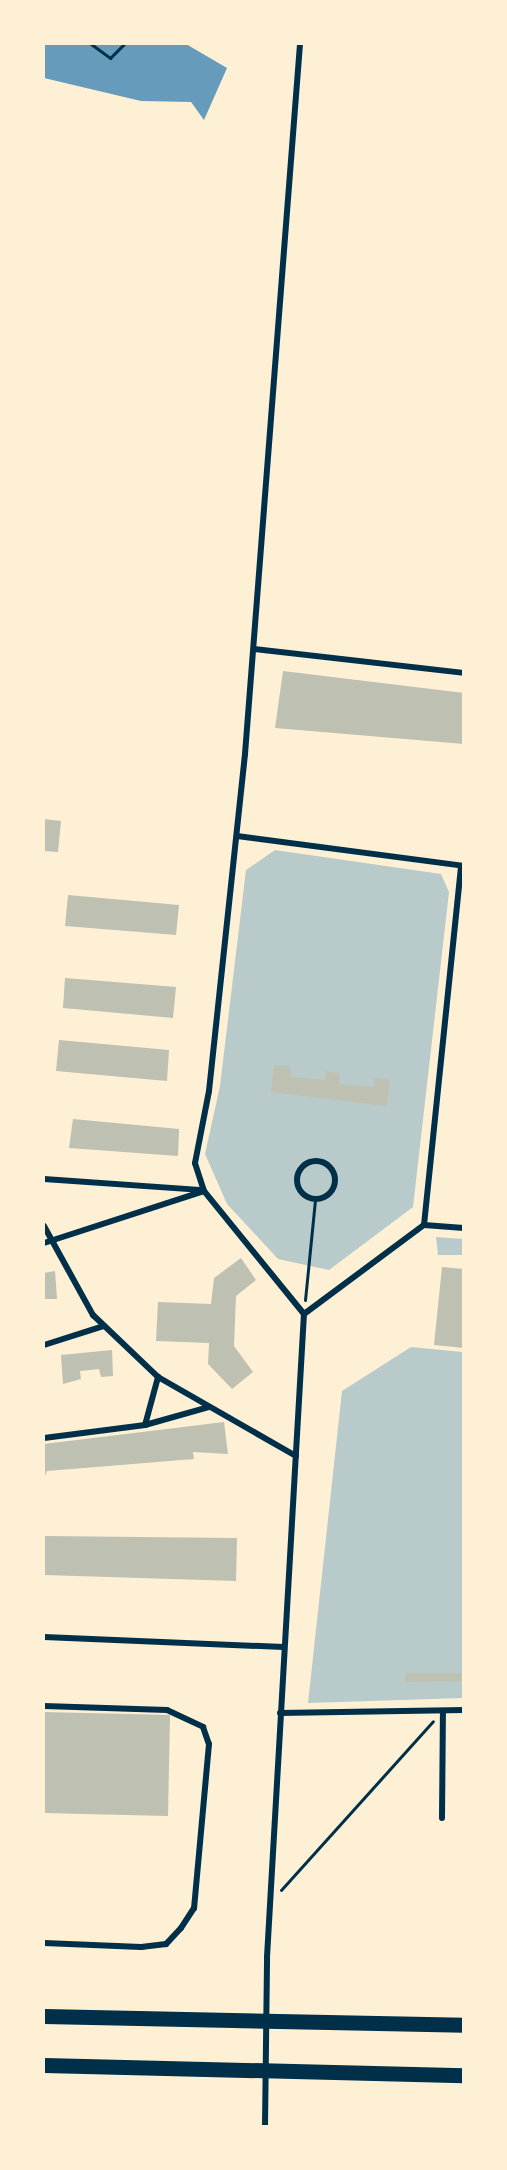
<!DOCTYPE html>
<html>
<head>
<meta charset="utf-8">
<style>
  body { margin:0 }
  #map { position:relative; width:507px; height:2170px; overflow:hidden; background:#fdf0d5; font-family:Rubik,sans-serif }
  div>[style] { position:absolute }
  [style*='--x'] { left:calc(var(--x)*1px); top:calc(var(--y)*1px); width:calc(var(--w)*1px); rotate:calc(var(--a)*1deg) }
  .green>* { inset:0; background:#b9caca }
  .water>* { inset:0; background:#669bbc }
  .building>* { inset:0; background:#bec0b2 }
  .path>* { height:3px; margin:-1.5px; padding:0 1.5px; transform-origin:1.5px; border-radius:1.5px; background:#003049 }
  .minor>* { height:6px; margin:-3px; padding:0 3px; transform-origin:3px; border-radius:3px; background:#003049 }
  .minor>.ring { margin:-3px; padding:0; box-sizing:content-box; background:none; border:6px solid #003049; border-radius:50% }
  .primary>* { height:15px; margin:-7.5px; padding:0 7.5px; transform-origin:7.5px; border-radius:7.5px; background:#003049 }
  span { translate:-50% -50%; white-space:nowrap; text-align:center; line-height:1.15; -webkit-text-stroke:5px #fdf0d5; paint-order:stroke }
  .frame { position:absolute; inset:0; border:45px solid #fdf0d5; pointer-events:none }
</style>
</head>
<body>
<div id="map">
  <div class="green">
    <i style="clip-path:polygon(275px 850px,441px 874px,449px 892px,413px 1207px,329px 1270px,278px 1259px,227px 1204px,205px 1154px,220px 1086px,246px 870px)"></i>
    <i style="clip-path:polygon(436px 1237px,463px 1239px,463px 1255px,438px 1255px)"></i>
    <i style="clip-path:polygon(411px 1347px,463px 1352px,463px 1698px,308px 1703px,342px 1391px)"></i>
  </div>
  <div class="water">
    <i style="clip-path:polygon(44px 44px,186px 44px,227px 68px,204px 120px,191px 102px,141px 101px,44px 78px)"></i>
  </div>
  <div class="building">
    <i style="clip-path:polygon(283px 671px,464px 693px,464px 744px,275px 728px)"></i>
    <i style="clip-path:polygon(44px 819px,61px 821px,58px 852px,44px 851px)"></i>
    <i style="clip-path:polygon(68px 895px,179px 905px,176px 935px,65px 926px)"></i>
    <i style="clip-path:polygon(65px 978px,176px 987px,173px 1018px,63px 1008px)"></i>
    <i style="clip-path:polygon(59px 1040px,169px 1050px,167px 1081px,56px 1071px)"></i>
    <i style="clip-path:polygon(274px 1065px,290px 1066px,291px 1077px,325px 1080px,326px 1071px,340px 1074px,339px 1084px,374px 1087px,375px 1078px,390px 1080px,387px 1106px,271px 1092px)"></i>
    <i style="clip-path:polygon(73px 1119px,179px 1129px,178px 1156px,69px 1148px)"></i>
    <i style="clip-path:polygon(241px 1258px,256px 1280px,236px 1296px,234px 1346px,253px 1372px,232px 1389px,208px 1364px,209px 1343px,156px 1341px,158px 1302px,211px 1304px,214px 1278px)"></i>
    <i style="clip-path:polygon(442px 1267px,464px 1269px,464px 1348px,434px 1345px)"></i>
    <i style="clip-path:polygon(55px 1271px,57px 1299px,44px 1299px,44px 1273px)"></i>
    <i style="clip-path:polygon(112px 1350px,113px 1376px,101px 1377px,99px 1369px,80px 1371px,81px 1379px,63px 1384px,61px 1355px)"></i>
    <i style="clip-path:polygon(224px 1422px,228px 1454px,193px 1452px,194px 1459px,47px 1471px,44px 1478px,44px 1444px)"></i>
    <i style="clip-path:polygon(44px 1536px,237px 1538px,236px 1581px,44px 1575px)"></i>
    <i style="clip-path:polygon(405px 1673px,464px 1673px,464px 1681px,405px 1682px)"></i>
    <i style="clip-path:polygon(44px 1712px,170px 1715px,168px 1816px,44px 1813px)"></i>
  </div>
  <div class="path">
    <i style="--x:91;--y:44;--w:24;--a:36"></i>
    <i style="--x:110;--y:58;--w:20;--a:-45"></i>
    <i style="--x:305;--y:1300;--w:100;--a:-84.3"></i>
    <i style="--x:281;--y:1890;--w:227;--a:-48"></i>
  </div>
  <div class="minor">
    <i style="--x:254;--y:649;--w:211;--a:6.5"></i>
    <i style="--x:237;--y:836;--w:229;--a:7.5"></i>
    <i class="ring" style="left:297px;top:1161px;width:32px;height:32px"></i>
    <i style="--x:44;--y:1179;--w:156;--a:4"></i>
    <i style="--x:424;--y:1225;--w:40;--a:4.3"></i>
    <i style="--x:44;--y:1226;--w:102;--a:61.2"></i>
    <i style="--x:93;--y:1315;--w:90;--a:43.6"></i>
    <i style="--x:158;--y:1377;--w:159;--a:29.8"></i>
    <i style="--x:44;--y:1243;--w:168;--a:-18"></i>
    <i style="--x:304;--y:1314;--w:149;--a:-36.6"></i>
    <i style="--x:424;--y:1225;--w:361;--a:-84.1"></i>
    <i style="--x:44;--y:1345;--w:63;--a:-17.6"></i>
    <i style="--x:145;--y:1425;--w:50;--a:-74.8"></i>
    <i style="--x:44;--y:1438;--w:102;--a:-7.3"></i>
    <i style="--x:145;--y:1425;--w:66;--a:-15.7"></i>
    <i style="--x:44;--y:1637;--w:240;--a:2.4"></i>
    <i style="--x:44;--y:1706;--w:123;--a:1.9"></i>
    <i style="--x:167;--y:1710;--w:40;--a:25"></i>
    <i style="--x:203;--y:1727;--w:18;--a:71"></i>
    <i style="--x:209;--y:1744;--w:165;--a:95.2"></i>
    <i style="--x:194;--y:1908;--w:24;--a:123"></i>
    <i style="--x:181;--y:1928;--w:22;--a:133"></i>
    <i style="--x:166;--y:1944;--w:25;--a:173"></i>
    <i style="--x:141;--y:1947;--w:97;--a:-177.6"></i>
    <i style="--x:280;--y:1713;--w:184;--a:-0.9"></i>
    <i style="--x:442;--y:1818;--w:107;--a:-89.5"></i>
    <i style="--x:265;--y:2126;--w:169;--a:-89.3"></i>
    <i style="--x:267;--y:1957;--w:644;--a:-86.71"></i>
    <i style="--x:304;--y:1314;--w:159;--a:-129.1"></i>
    <i style="--x:204;--y:1191;--w:29;--a:-108"></i>
    <i style="--x:195;--y:1163;--w:73;--a:-79"></i>
    <i style="--x:209;--y:1091;--w:339;--a:-83.9"></i>
    <i style="--x:245;--y:754;--w:712;--a:-85.57"></i>
  </div>
  <div class="primary">
    <i style="--x:44;--y:2016;--w:420;--a:1.2"></i>
    <i style="--x:44;--y:2065;--w:420;--a:1.4"></i>
  </div>
  <div class="frame"></div>
</div>
</body>
</html>
